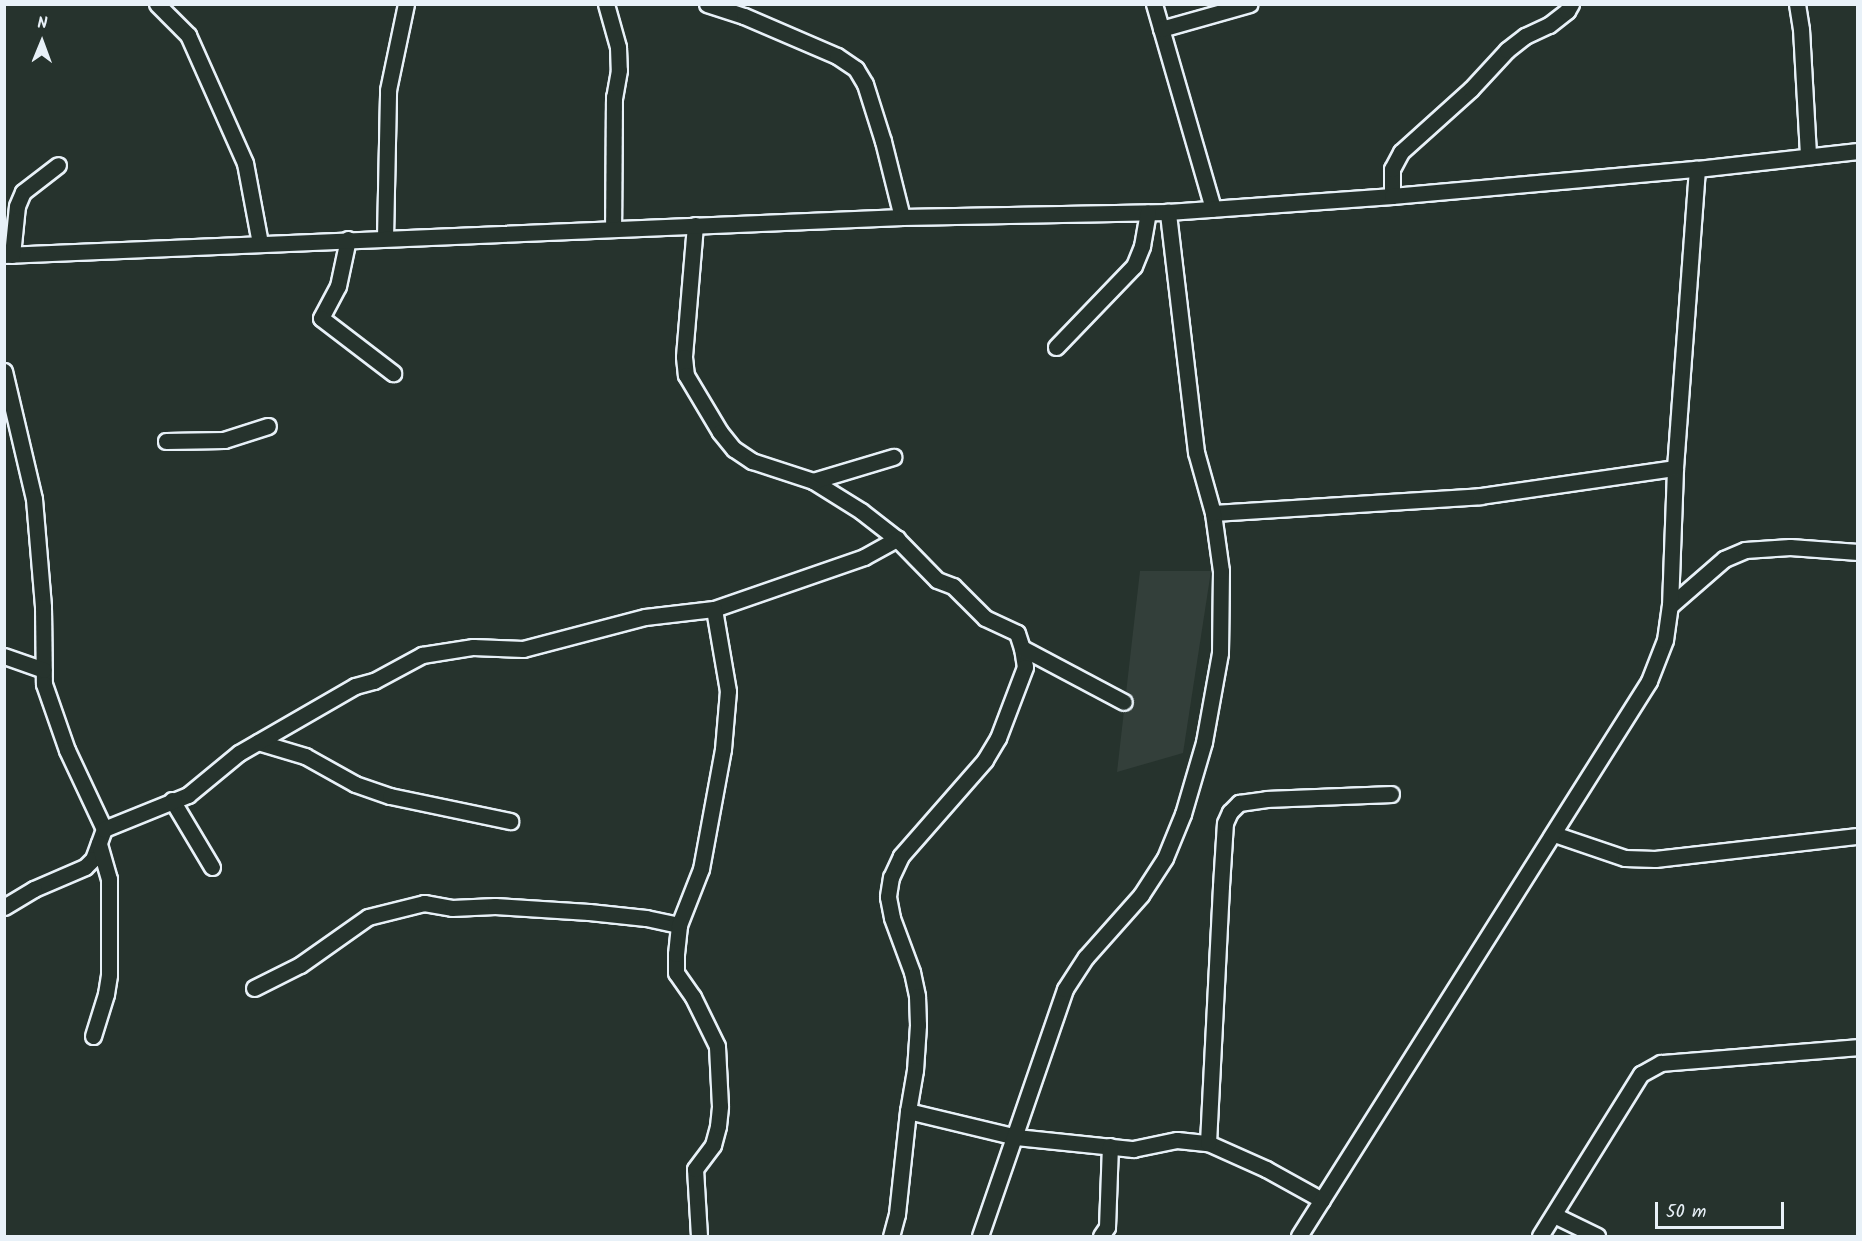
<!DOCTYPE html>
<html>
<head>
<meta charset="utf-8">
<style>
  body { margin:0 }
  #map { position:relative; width:1862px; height:1241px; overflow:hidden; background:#26332d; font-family:Kalam,sans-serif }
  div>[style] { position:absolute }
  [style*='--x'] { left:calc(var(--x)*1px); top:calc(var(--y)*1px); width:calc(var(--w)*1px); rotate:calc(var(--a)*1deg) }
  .built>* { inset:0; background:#333f3a }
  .roads { filter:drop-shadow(2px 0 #e8f1f8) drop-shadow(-2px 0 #e8f1f8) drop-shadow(0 2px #e8f1f8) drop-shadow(0 -2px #e8f1f8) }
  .minor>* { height:15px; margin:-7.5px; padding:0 7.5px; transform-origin:7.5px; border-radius:7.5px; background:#26332d }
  span { translate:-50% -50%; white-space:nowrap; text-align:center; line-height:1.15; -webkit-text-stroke:5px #26332d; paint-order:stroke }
  .frame { position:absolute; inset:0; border:6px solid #e8f1f8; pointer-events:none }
  .north { position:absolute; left:12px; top:12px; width:60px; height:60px; -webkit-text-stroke:4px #26332d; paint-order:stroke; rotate:1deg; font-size:16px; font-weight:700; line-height:24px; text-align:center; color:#e8f1f8 }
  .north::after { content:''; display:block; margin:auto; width:21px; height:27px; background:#e8f1f8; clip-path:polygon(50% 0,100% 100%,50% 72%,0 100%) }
  .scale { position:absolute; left:1655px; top:1202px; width:129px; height:27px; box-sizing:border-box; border:3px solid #e8f1f8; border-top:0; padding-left:8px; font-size:18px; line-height:21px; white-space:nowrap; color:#e8f1f8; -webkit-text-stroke:4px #26332d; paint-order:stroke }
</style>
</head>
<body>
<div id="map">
  <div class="built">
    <i style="clip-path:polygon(1140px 571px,1211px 571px,1183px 753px,1117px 772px)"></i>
  </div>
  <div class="roads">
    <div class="minor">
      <i style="--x:157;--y:4;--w:44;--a:45"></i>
      <i style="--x:188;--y:35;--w:140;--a:66"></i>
      <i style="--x:245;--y:163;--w:81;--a:79.4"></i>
      <i style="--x:606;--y:4;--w:45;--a:74.4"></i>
      <i style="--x:618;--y:47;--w:23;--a:88"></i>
      <i style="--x:619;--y:70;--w:27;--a:100"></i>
      <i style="--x:614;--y:97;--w:131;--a:90.4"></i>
      <i style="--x:707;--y:4;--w:39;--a:18"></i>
      <i style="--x:744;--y:16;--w:101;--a:23.3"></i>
      <i style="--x:837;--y:56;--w:23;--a:34"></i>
      <i style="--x:856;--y:69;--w:17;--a:59"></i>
      <i style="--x:865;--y:84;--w:60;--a:72.5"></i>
      <i style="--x:883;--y:141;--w:78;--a:76"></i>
      <i style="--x:1154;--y:4;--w:213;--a:73.9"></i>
      <i style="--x:1797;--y:4;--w:25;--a:81"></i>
      <i style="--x:1801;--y:29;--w:127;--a:86.8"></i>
      <i style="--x:1161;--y:29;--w:92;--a:-15.7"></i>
      <i style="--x:1392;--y:196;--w:27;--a:-90"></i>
      <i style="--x:1392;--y:169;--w:19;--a:-62"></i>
      <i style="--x:1401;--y:152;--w:94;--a:-42"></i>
      <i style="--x:1471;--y:89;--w:53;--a:-47.3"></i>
      <i style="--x:1507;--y:50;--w:23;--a:-38"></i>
      <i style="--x:1525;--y:36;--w:26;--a:-25"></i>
      <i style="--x:1549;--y:25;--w:23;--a:-38"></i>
      <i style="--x:1567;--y:11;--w:8;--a:-60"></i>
      <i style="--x:695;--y:225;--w:132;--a:94.8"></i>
      <i style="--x:684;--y:357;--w:18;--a:84"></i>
      <i style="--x:686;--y:375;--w:66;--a:59.2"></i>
      <i style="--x:720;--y:432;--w:22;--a:51"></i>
      <i style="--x:734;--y:449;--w:22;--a:34"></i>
      <i style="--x:752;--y:461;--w:64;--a:18.2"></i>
      <i style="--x:813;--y:481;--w:57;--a:32"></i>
      <i style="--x:861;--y:511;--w:46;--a:37.9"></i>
      <i style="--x:897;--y:539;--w:57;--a:45.7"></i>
      <i style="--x:937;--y:580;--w:17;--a:21"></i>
      <i style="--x:953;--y:586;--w:45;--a:45"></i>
      <i style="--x:985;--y:618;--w:35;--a:25"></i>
      <i style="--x:1017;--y:633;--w:16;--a:72"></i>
      <i style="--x:1022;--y:648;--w:19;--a:81"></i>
      <i style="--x:1025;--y:667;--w:76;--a:110.8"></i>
      <i style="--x:998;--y:738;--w:26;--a:121"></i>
      <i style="--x:985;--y:760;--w:128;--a:131.2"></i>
      <i style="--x:901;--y:856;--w:23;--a:115"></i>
      <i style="--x:891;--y:877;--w:20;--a:99"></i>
      <i style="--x:888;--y:897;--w:21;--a:79"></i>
      <i style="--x:892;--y:918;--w:58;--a:69.7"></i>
      <i style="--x:912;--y:972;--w:25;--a:78"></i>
      <i style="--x:917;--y:996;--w:29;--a:88"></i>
      <i style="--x:918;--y:1025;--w:45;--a:93.8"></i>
      <i style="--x:915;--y:1070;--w:42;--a:99.7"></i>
      <i style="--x:908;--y:1111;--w:104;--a:96.1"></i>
      <i style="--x:897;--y:1214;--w:23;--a:105"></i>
      <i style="--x:385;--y:238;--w:148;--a:-88.8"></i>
      <i style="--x:388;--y:90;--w:88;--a:-78.2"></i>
      <i style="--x:348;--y:239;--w:48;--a:102"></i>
      <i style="--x:338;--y:286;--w:36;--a:118"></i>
      <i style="--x:321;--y:318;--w:91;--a:37.4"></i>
      <i style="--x:4;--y:255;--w:899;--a:-2.42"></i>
      <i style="--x:902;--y:217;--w:266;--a:-1.1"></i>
      <i style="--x:1168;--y:212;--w:225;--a:-4.1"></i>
      <i style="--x:1392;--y:196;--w:306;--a:-5.1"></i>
      <i style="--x:1697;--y:169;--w:162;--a:-6.4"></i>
      <i style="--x:12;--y:255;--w:49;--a:-84.2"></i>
      <i style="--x:17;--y:206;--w:15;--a:-67"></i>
      <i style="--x:23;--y:192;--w:44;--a:-37.6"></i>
      <i style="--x:1056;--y:347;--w:112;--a:-46.1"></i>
      <i style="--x:1134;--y:266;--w:22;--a:-68"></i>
      <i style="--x:1142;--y:246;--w:34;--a:-80"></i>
      <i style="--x:4;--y:371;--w:131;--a:76.8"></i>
      <i style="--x:34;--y:499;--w:108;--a:85.2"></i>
      <i style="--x:43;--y:607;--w:77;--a:89.3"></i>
      <i style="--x:44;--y:684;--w:70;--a:70.8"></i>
      <i style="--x:67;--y:750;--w:87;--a:64.9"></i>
      <i style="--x:104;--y:829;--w:32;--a:110"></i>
      <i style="--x:93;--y:859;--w:11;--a:135"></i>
      <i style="--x:85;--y:867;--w:56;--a:156.7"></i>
      <i style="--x:34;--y:889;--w:35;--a:149"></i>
      <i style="--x:166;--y:441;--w:58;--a:-1"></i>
      <i style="--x:224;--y:440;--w:46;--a:-17.7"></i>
      <i style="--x:813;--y:481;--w:84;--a:-16.7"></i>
      <i style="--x:1213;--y:513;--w:268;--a:-3.6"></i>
      <i style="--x:1480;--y:496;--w:197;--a:-8.2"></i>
      <i style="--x:1670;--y:606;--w:72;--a:-41"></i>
      <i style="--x:1724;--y:559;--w:23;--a:-23"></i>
      <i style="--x:1745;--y:550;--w:45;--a:-3.8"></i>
      <i style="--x:1790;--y:547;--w:68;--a:4.2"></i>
      <i style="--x:1022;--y:648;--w:115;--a:27.9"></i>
      <i style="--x:4;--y:656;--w:42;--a:19.3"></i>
      <i style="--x:258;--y:742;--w:49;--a:16.6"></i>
      <i style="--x:305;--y:756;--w:57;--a:29.2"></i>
      <i style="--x:355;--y:784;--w:37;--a:19"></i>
      <i style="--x:390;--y:796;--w:123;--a:11.8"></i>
      <i style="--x:172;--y:800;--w:78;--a:59.2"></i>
      <i style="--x:104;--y:829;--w:91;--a:-22"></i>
      <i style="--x:188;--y:795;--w:66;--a:-39.5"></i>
      <i style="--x:239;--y:753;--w:134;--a:-30"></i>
      <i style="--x:355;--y:686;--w:20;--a:-15"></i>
      <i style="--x:374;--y:681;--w:55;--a:-28.4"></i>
      <i style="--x:422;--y:655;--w:52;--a:-8.9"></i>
      <i style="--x:473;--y:647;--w:50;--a:2.3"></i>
      <i style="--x:523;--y:649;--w:126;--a:-14.7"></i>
      <i style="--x:645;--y:617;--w:69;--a:-6.6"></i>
      <i style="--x:714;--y:609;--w:159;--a:-19.1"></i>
      <i style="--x:864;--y:557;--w:38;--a:-29"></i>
      <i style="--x:1554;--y:834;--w:75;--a:18.7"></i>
      <i style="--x:1625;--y:858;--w:30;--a:2"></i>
      <i style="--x:1655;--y:859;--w:204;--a:-6.5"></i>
      <i style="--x:254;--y:988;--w:51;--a:-26.6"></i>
      <i style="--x:300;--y:965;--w:83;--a:-35.2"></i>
      <i style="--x:368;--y:917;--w:58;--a:-14"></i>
      <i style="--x:424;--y:903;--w:28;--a:10"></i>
      <i style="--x:452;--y:908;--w:43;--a:-2.7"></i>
      <i style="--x:495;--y:906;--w:94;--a:3.7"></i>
      <i style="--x:589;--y:912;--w:57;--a:6"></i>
      <i style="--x:646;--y:918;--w:34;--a:12"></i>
      <i style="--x:93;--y:1036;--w:44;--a:-72.8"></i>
      <i style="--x:106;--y:994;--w:19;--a:-81"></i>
      <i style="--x:109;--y:975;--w:96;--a:-90"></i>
      <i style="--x:109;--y:879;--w:37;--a:-106"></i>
      <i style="--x:908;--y:1111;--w:111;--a:13.5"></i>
      <i style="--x:1016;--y:1137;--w:118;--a:5.9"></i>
      <i style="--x:1133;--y:1149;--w:45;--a:-11.6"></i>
      <i style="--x:1177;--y:1140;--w:31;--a:6"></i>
      <i style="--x:1208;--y:1143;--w:64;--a:24.1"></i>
      <i style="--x:1266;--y:1169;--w:64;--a:29"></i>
      <i style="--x:1208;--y:1143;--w:257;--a:-87.1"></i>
      <i style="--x:1221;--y:886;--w:63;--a:-86.4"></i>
      <i style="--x:1225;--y:823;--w:12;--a:-66"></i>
      <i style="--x:1230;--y:812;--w:13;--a:-45"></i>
      <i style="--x:1239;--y:803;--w:28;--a:-8"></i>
      <i style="--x:1267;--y:799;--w:124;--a:-2.3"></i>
      <i style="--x:1554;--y:1215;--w:48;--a:26"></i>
      <i style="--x:699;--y:1236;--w:67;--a:-93.4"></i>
      <i style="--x:695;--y:1169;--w:30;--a:-53"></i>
      <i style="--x:713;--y:1145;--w:20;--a:-75"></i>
      <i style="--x:718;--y:1126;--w:20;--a:-84"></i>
      <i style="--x:720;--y:1106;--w:60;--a:-92.9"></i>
      <i style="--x:717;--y:1046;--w:55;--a:-116.1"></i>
      <i style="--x:693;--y:997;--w:29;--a:-125"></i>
      <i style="--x:676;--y:973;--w:19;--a:-90"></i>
      <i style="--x:676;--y:954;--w:29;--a:-84"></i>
      <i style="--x:679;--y:925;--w:60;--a:-68.6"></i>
      <i style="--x:701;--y:869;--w:122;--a:-79.6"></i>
      <i style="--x:723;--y:749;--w:58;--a:-85.1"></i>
      <i style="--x:728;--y:691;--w:83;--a:-99.7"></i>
      <i style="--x:980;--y:1236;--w:261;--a:-71"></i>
      <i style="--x:1065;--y:989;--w:38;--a:-57"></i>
      <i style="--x:1086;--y:957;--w:83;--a:-48.4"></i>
      <i style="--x:1141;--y:895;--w:44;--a:-57"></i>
      <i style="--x:1165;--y:858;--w:48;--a:-67.8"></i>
      <i style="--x:1183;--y:814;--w:75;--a:-73.7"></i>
      <i style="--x:1204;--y:742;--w:90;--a:-79.8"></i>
      <i style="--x:1220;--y:653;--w:82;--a:-89.3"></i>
      <i style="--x:1221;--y:571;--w:59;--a:-97.9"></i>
      <i style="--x:1213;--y:513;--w:63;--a:-105.6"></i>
      <i style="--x:1196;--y:452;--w:242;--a:-96.7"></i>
      <i style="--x:1101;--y:1236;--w:11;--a:-56"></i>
      <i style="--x:1107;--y:1227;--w:81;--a:-87.9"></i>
      <i style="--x:1299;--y:1236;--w:656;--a:-57.76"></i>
      <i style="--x:1649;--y:681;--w:44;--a:-68.7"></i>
      <i style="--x:1665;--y:640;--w:34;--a:-82"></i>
      <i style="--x:1670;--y:606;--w:138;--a:-87.9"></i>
      <i style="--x:1675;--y:468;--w:300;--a:-85.8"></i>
      <i style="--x:1540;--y:1236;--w:191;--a:-58.1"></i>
      <i style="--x:1641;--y:1074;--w:23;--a:-29"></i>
      <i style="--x:1661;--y:1063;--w:198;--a:-4.6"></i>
    </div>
  </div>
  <div class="frame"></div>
  <div class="north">N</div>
  <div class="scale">50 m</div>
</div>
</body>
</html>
